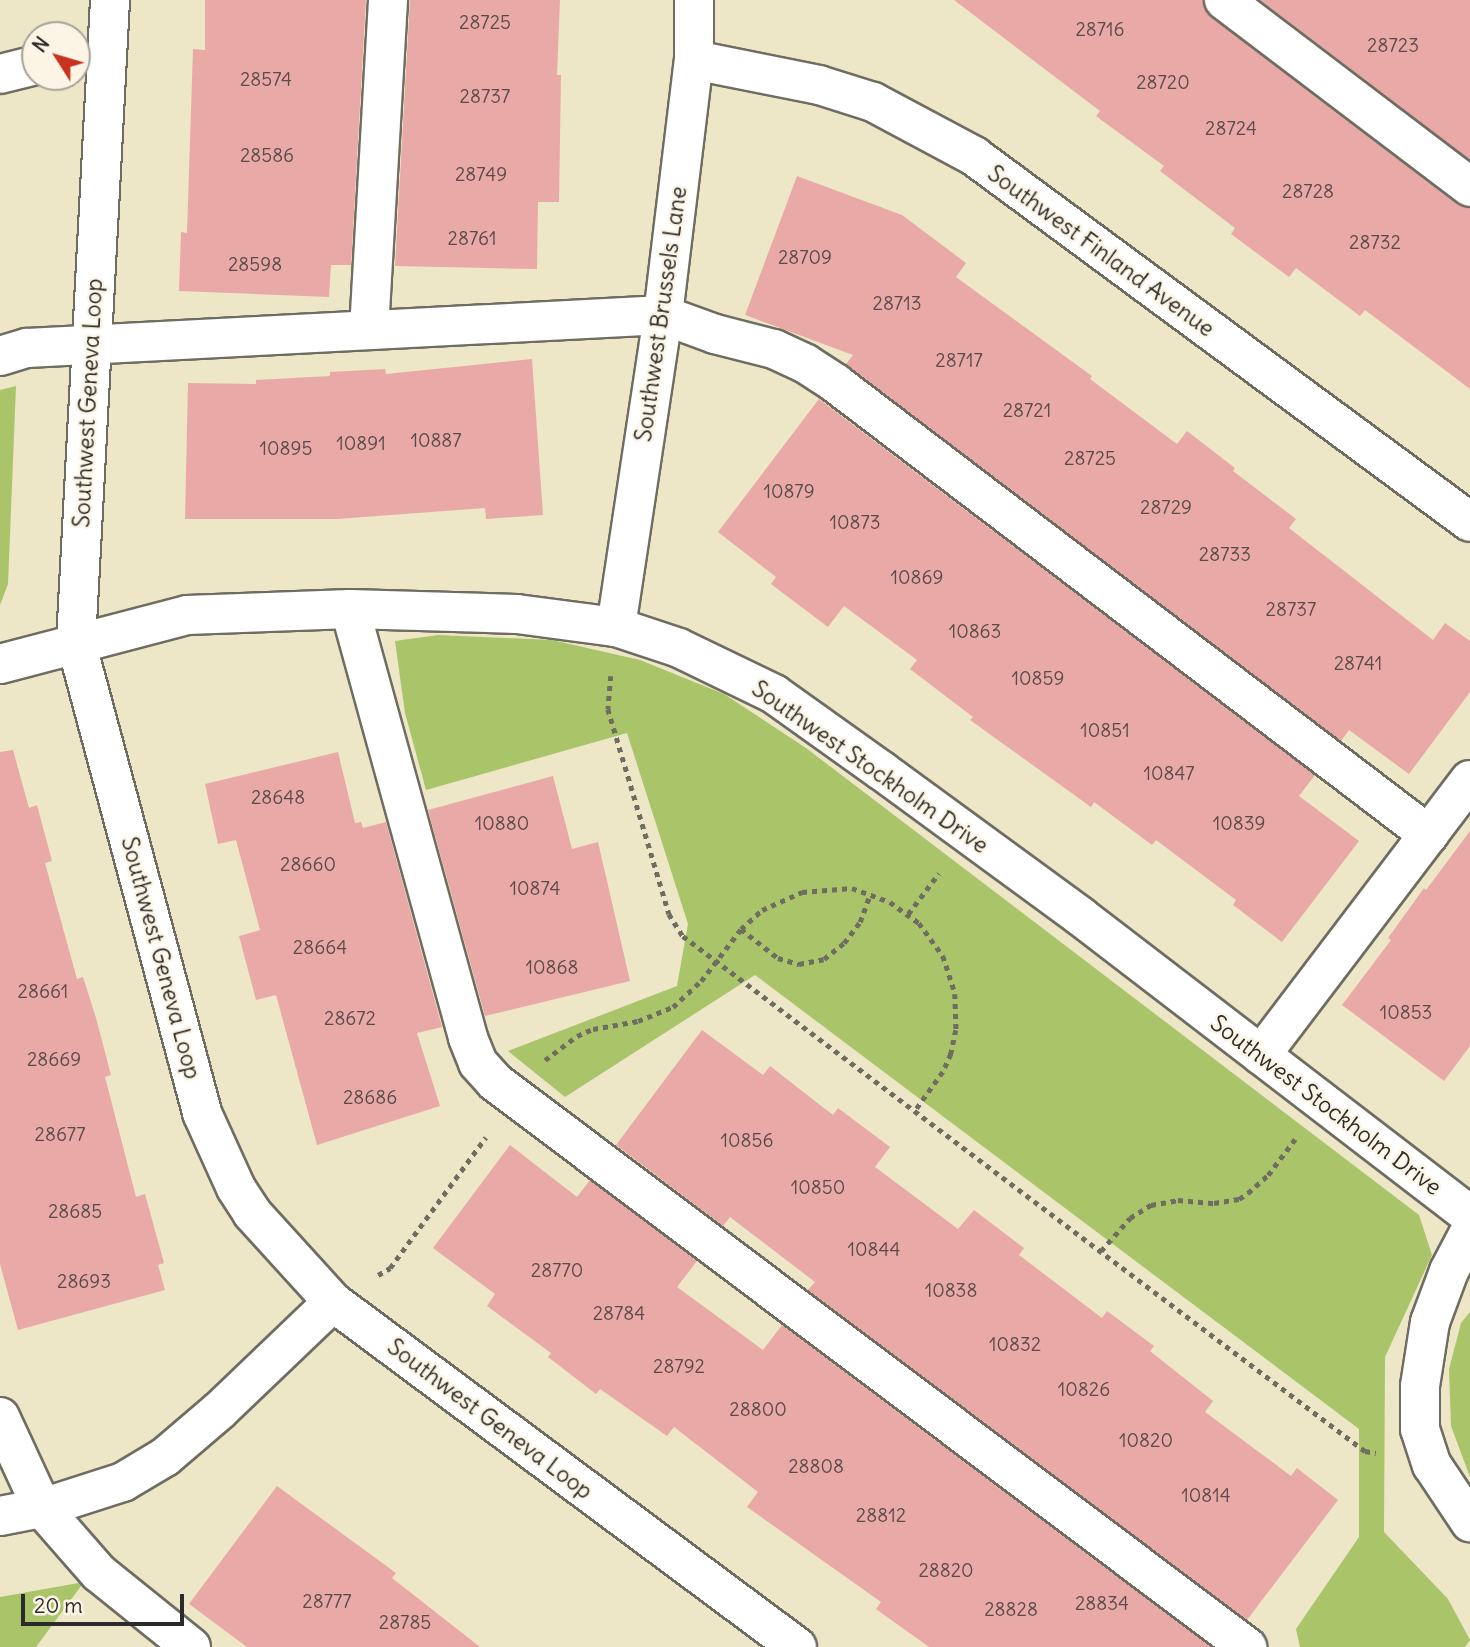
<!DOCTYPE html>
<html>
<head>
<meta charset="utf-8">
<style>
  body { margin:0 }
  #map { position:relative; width:1470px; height:1647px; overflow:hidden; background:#ede6c7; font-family:Delius,sans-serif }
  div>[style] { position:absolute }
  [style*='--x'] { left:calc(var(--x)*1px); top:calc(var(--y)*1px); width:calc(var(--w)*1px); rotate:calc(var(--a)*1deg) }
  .green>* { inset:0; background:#aac46a }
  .building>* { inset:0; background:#e9aaa7 }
  .path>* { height:4.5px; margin-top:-2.25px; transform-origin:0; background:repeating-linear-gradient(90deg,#6f6c62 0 5px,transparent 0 10px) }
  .roads { filter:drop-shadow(2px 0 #6f6c62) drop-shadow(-2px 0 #6f6c62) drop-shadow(0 2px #6f6c62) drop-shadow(0 -2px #6f6c62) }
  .minor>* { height:38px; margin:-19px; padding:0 19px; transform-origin:19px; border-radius:19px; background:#fff }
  span { translate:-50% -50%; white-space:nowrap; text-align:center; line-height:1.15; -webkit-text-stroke:5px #fcf5e5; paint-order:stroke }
  .number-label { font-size:19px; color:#5a4b4a }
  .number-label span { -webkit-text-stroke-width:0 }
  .street-label { font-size:23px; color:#2b2b2b }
  .north { position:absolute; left:21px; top:21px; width:70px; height:70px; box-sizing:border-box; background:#fcf5e5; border:2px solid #a8a49b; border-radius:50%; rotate:307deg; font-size:19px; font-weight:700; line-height:28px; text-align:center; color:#2b2b2b }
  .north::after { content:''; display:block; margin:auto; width:24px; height:32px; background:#c8321e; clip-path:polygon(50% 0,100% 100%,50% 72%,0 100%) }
  .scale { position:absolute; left:21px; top:1594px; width:163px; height:32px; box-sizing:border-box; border:4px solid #2b2b2b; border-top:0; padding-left:9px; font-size:21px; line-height:24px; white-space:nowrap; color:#2b2b2b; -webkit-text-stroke:5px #fcf5e5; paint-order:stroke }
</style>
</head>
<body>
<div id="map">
  <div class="green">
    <i style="clip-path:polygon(16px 386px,8px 584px,0 605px,0 390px)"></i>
    <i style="clip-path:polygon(438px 635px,552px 640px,640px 660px,724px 694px,806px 748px,1419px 1215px,1432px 1255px,1385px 1357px,1384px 1532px,1448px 1599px,1470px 1640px,1465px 1647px,1300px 1647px,1296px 1629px,1359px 1537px,1359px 1429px,755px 975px,565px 1097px,508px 1051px,677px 986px,688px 924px,627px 733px,426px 790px,405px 713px,395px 641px)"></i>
    <i style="clip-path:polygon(1470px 1312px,1470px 1477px,1451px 1426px,1449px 1369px,1461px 1323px)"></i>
    <i style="clip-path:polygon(84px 1582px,36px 1647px,0 1647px,0 1597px)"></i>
  </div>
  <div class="building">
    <i style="clip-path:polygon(205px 0,366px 0,351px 265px,331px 265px,329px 297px,179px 291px,181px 232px,187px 233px,193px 49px,205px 50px)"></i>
    <i style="clip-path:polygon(410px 0,560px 0,557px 75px,561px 75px,559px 202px,538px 202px,537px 269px,395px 266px)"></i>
    <i style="clip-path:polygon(954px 0,1203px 0,1211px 17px,1457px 204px,1470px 208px,1470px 389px,1365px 310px,1360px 316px,1296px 268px,1289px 277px,1231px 234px,1235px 228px,1160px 171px,1164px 166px,1096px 116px,1100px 111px)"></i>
    <i style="clip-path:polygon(1260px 0,1470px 0,1470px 160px)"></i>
    <i style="clip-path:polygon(797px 176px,902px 215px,966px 263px,956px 277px,1092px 376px,1090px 379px,1177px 444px,1187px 431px,1235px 468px,1233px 471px,1296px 519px,1289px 528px,1433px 640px,1445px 623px,1470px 641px,1470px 692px,1409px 774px,1349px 730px,1341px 741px,846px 364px,853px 355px,745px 315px)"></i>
    <i style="clip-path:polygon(532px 359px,543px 515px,486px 519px,485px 508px,337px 519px,185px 519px,188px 383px,256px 384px,256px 380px,330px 376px,330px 372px,385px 369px,386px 374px)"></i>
    <i style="clip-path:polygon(819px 399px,1315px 775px,1299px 796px,1359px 841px,1282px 942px,1233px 905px,1236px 900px,1156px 840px,1152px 845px,1094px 802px,1091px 807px,970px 720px,973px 717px,910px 669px,917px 660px,844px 606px,828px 627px,771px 584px,776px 577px,718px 532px)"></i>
    <i style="clip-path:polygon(13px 750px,29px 808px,37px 805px,52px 861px,45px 863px,77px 979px,83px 977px,96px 1018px,111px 1075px,105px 1077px,136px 1197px,145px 1194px,164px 1263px,158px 1265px,165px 1290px,18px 1330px,0 1264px,0 752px)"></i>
    <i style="clip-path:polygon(338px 752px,355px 823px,361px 822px,363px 828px,386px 822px,442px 1027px,417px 1033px,440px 1106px,317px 1145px,276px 995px,256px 1000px,239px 936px,260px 930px,236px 840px,218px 844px,205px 784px)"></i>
    <i style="clip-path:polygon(553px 776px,572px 849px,598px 842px,630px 981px,485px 1016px,428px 810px)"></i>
    <i style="clip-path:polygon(1470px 831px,1470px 1046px,1444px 1081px,1342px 1005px,1391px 940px,1388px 938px,1424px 888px,1426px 890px)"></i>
    <i style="clip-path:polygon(702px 1030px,763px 1075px,770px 1066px,833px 1115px,838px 1108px,890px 1147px,875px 1167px,958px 1229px,974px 1210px,1024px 1248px,1019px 1255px,1102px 1318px,1107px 1311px,1154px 1346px,1150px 1351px,1213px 1401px,1205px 1412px,1291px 1476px,1297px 1468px,1338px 1500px,1247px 1620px,808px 1290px,815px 1282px,730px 1217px,723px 1226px,616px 1145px)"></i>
    <i style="clip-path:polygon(510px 1145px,577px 1197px,590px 1180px,697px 1261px,677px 1287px,763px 1350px,782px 1325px,1211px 1647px,929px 1647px,876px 1609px,881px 1602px,747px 1507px,758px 1492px,674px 1427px,667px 1436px,600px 1389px,596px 1394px,548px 1357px,551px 1353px,487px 1306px,495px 1294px,433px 1248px)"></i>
    <i style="clip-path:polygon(277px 1486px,396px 1573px,392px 1578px,480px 1647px,247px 1647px,189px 1604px)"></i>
  </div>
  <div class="path">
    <i style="--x:611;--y:676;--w:33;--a:95"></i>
    <i style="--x:608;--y:709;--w:214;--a:73.4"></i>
    <i style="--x:669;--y:914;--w:26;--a:58"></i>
    <i style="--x:683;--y:936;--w:855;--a:37.06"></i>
    <i style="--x:1365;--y:1451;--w:11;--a:10"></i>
    <i style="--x:908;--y:914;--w:51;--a:-52.9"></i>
    <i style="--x:741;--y:929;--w:47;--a:38.1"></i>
    <i style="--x:778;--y:958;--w:22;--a:16"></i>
    <i style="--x:799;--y:964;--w:25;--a:-11"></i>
    <i style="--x:824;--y:959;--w:26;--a:-39"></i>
    <i style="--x:844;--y:943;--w:26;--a:-53"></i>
    <i style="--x:860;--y:922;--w:30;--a:-70"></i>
    <i style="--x:545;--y:1060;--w:40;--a:-37"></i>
    <i style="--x:577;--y:1036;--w:17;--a:-24"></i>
    <i style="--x:593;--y:1029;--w:46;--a:-10.1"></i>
    <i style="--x:638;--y:1021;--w:38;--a:-22"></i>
    <i style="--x:673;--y:1007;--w:38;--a:-43"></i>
    <i style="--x:701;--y:981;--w:66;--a:-52.4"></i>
    <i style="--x:741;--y:929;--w:28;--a:-42"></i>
    <i style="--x:762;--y:910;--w:44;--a:-24.2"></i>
    <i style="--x:802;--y:892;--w:50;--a:-4.6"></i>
    <i style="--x:852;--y:888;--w:40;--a:20.2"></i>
    <i style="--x:890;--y:902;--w:36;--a:36"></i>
    <i style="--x:919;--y:923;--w:41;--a:54"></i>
    <i style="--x:943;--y:956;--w:40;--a:72"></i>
    <i style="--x:955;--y:994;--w:36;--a:88"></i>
    <i style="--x:956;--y:1030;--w:25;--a:102"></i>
    <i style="--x:951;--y:1054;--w:20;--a:114"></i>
    <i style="--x:943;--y:1072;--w:48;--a:125.7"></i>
    <i style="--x:1101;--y:1251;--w:44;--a:-48.7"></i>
    <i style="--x:1130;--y:1218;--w:25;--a:-32"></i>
    <i style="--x:1151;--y:1205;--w:27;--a:-10"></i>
    <i style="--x:1178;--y:1200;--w:36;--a:5"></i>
    <i style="--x:1214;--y:1203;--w:25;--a:-9"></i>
    <i style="--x:1239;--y:1199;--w:11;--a:-34"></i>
    <i style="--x:1248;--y:1193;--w:27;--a:-42"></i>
    <i style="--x:1268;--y:1175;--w:45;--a:-53.1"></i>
    <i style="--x:378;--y:1275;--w:14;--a:-30"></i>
    <i style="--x:390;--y:1268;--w:162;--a:-53.8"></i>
  </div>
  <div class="roads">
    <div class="minor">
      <i style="--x:110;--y:0;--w:643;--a:93.03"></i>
      <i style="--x:76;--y:642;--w:488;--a:75"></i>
      <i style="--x:202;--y:1113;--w:82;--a:65.6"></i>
      <i style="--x:236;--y:1188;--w:30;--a:57"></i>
      <i style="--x:252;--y:1213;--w:120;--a:47.7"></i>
      <i style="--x:333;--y:1302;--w:578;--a:36.63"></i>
      <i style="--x:1224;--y:0;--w:309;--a:37.2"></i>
      <i style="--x:694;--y:60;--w:127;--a:11.3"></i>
      <i style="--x:819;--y:85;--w:57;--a:17.5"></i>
      <i style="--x:873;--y:102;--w:115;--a:28.1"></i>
      <i style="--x:974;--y:156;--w:616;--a:36.42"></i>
      <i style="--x:0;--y:74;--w:36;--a:-14"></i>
      <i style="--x:369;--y:330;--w:331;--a:-86.7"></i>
      <i style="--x:0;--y:356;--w:28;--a:-17"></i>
      <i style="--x:27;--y:348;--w:637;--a:-2.97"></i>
      <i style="--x:663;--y:315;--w:55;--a:20.1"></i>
      <i style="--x:715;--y:334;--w:61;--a:14.3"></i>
      <i style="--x:774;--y:349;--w:35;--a:25"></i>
      <i style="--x:806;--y:364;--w:35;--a:33"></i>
      <i style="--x:835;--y:383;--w:746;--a:37.27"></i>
      <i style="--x:350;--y:609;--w:445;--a:74.6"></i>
      <i style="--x:468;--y:1038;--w:27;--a:68"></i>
      <i style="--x:478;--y:1063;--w:25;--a:48"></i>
      <i style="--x:495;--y:1082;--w:941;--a:36.92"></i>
      <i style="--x:616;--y:627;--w:316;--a:-81.4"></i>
      <i style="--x:663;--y:315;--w:257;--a:-83.1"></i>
      <i style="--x:694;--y:60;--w:60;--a:-90"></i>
      <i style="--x:0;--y:664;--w:193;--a:-14.7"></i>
      <i style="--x:187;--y:615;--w:163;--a:-2.1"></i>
      <i style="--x:350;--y:609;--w:167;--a:1.7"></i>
      <i style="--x:517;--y:614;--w:100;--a:7.5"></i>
      <i style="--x:616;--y:627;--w:66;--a:18.4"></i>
      <i style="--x:679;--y:648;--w:106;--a:25.8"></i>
      <i style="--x:774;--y:694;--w:133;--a:35.5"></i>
      <i style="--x:882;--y:771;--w:245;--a:36.2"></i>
      <i style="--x:1080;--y:916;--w:491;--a:37.5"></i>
      <i style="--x:1261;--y:1055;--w:345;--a:-52.8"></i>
      <i style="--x:1470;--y:1231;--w:45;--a:117.7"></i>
      <i style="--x:1449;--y:1271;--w:54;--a:110.4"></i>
      <i style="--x:1430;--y:1322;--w:65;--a:98.9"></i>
      <i style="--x:1420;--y:1386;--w:43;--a:90"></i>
      <i style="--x:1420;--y:1429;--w:38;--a:72"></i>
      <i style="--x:1432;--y:1465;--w:69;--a:56.3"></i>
      <i style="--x:0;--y:1417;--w:100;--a:65.2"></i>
      <i style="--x:42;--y:1508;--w:86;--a:48.8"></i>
      <i style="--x:99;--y:1573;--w:118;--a:38.8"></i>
      <i style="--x:0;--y:1516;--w:43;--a:-10.8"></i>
      <i style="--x:42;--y:1508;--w:85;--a:-17.8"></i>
      <i style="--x:123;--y:1482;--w:49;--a:-30.8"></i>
      <i style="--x:165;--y:1457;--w:72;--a:-40.5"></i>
      <i style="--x:220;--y:1410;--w:156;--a:-43.7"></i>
    </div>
  </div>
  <div class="number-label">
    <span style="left:485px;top:23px">28725</span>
    <span style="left:1100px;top:30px">28716</span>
    <span style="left:1393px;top:46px">28723</span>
    <span style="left:266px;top:80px">28574</span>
    <span style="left:1163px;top:83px">28720</span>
    <span style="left:485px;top:97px">28737</span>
    <span style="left:1231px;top:129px">28724</span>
    <span style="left:267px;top:156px">28586</span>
    <span style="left:481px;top:175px">28749</span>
    <span style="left:1308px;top:192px">28728</span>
    <span style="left:472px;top:239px">28761</span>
    <span style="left:1375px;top:243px">28732</span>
    <span style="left:805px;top:258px">28709</span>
    <span style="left:255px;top:265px">28598</span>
    <span style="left:897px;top:304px">28713</span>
    <span style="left:959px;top:361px">28717</span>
    <span style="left:1027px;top:411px">28721</span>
    <span style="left:436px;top:441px">10887</span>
    <span style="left:361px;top:444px">10891</span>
    <span style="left:286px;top:449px">10895</span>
    <span style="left:1090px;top:459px">28725</span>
    <span style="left:789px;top:492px">10879</span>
    <span style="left:1166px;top:508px">28729</span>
    <span style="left:855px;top:523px">10873</span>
    <span style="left:1225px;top:555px">28733</span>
    <span style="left:917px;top:578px">10869</span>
    <span style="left:1291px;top:610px">28737</span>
    <span style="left:975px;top:632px">10863</span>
    <span style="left:1358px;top:664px">28741</span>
    <span style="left:1038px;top:679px">10859</span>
    <span style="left:1105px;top:731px">10851</span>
    <span style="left:1169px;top:774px">10847</span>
    <span style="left:278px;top:798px">28648</span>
    <span style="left:502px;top:824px">10880</span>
    <span style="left:1239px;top:824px">10839</span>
    <span style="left:308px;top:865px">28660</span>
    <span style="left:535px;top:889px">10874</span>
    <span style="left:320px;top:948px">28664</span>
    <span style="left:552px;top:968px">10868</span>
    <span style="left:43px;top:992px">28661</span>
    <span style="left:1406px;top:1013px">10853</span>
    <span style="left:350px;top:1019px">28672</span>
    <span style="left:54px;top:1060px">28669</span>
    <span style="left:370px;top:1098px">28686</span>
    <span style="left:60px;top:1135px">28677</span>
    <span style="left:747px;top:1141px">10856</span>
    <span style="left:818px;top:1188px">10850</span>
    <span style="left:75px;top:1212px">28685</span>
    <span style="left:874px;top:1250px">10844</span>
    <span style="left:557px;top:1271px">28770</span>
    <span style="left:84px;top:1282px">28693</span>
    <span style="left:951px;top:1291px">10838</span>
    <span style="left:619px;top:1314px">28784</span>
    <span style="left:1015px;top:1345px">10832</span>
    <span style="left:679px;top:1367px">28792</span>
    <span style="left:1084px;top:1390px">10826</span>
    <span style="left:758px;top:1410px">28800</span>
    <span style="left:1146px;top:1441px">10820</span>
    <span style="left:816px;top:1467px">28808</span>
    <span style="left:1206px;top:1496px">10814</span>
    <span style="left:881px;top:1516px">28812</span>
    <span style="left:946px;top:1571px">28820</span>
    <span style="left:327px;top:1602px">28777</span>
    <span style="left:1102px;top:1604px">28834</span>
    <span style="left:1011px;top:1610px">28828</span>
    <span style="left:405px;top:1623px">28785</span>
  </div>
  <div class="street-label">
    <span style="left:1101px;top:251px;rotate:36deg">Southwest Finland Avenue</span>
    <span style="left:661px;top:314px;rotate:-82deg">Southwest Brussels Lane</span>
    <span style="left:88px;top:403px;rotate:-87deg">Southwest Geneva Loop</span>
    <span style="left:870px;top:767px;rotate:35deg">Southwest Stockholm Drive</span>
    <span style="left:161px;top:958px;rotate:75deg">Southwest Geneva Loop</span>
    <span style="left:1326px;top:1105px;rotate:37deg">Southwest Stockholm Drive</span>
    <span style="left:490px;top:1419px;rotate:37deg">Southwest Geneva Loop</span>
  </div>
  <div class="north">N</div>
  <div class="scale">20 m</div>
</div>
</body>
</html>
